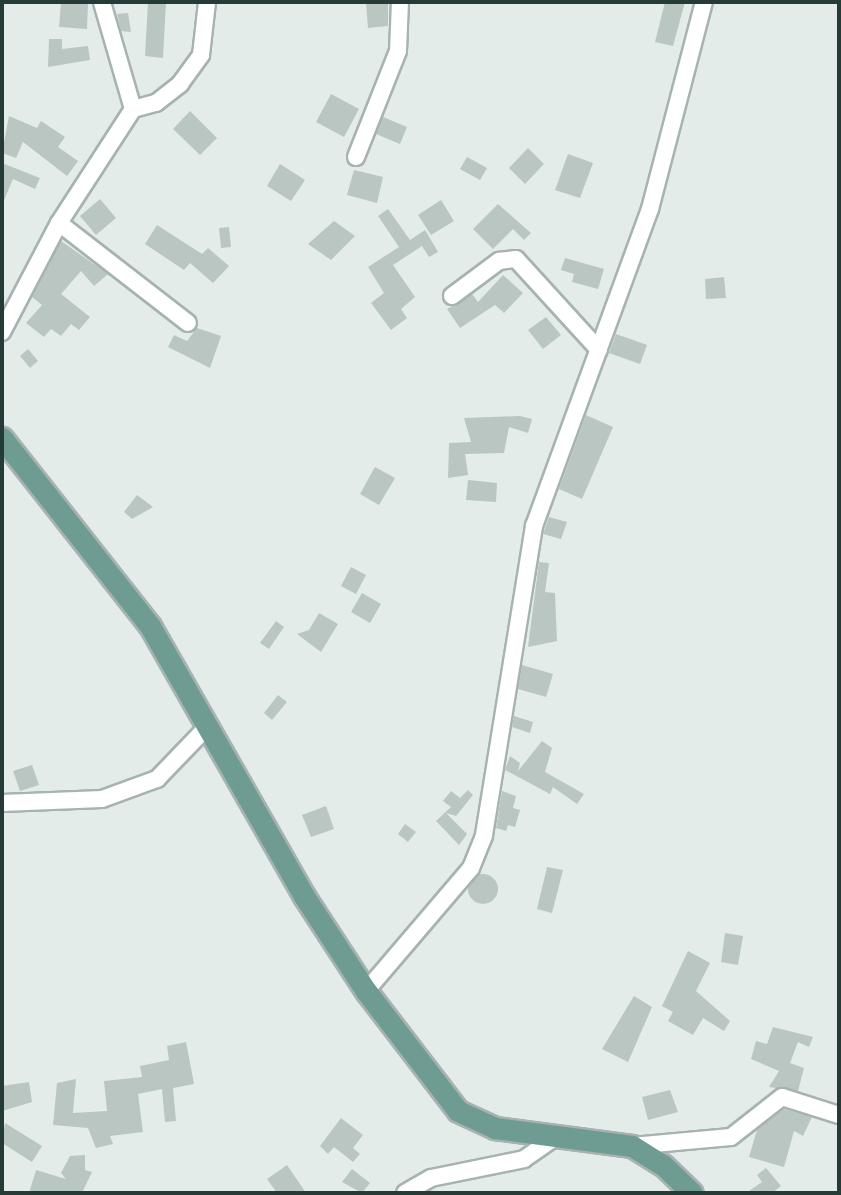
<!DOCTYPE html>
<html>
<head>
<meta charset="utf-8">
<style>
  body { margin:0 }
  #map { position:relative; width:841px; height:1195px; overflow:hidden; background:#e4ece9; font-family:"PT Sans Narrow",sans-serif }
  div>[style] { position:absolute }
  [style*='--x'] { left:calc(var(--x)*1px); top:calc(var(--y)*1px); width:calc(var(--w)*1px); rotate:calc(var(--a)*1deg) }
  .building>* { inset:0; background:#b9c6c2 }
  .round { border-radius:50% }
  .roads { filter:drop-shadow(2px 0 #a7b3b0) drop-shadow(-2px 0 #a7b3b0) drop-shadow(0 2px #a7b3b0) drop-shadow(0 -2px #a7b3b0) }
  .minor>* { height:16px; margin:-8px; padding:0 8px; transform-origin:8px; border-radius:8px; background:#fff }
  .major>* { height:21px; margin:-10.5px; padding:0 10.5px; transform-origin:10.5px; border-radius:10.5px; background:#6e9c93 }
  span { translate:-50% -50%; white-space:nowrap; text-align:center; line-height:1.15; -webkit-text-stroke:7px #f4f8f7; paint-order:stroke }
  .frame { position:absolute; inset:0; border:4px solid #253b37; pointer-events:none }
</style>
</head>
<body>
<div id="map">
  <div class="building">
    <i style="clip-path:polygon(148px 2px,166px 2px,163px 58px,145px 56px)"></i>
    <i style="clip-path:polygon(366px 2px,388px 2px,388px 26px,368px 28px)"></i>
    <i style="clip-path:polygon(665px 2px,685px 2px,673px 46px,655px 42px)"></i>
    <i style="clip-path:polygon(61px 3px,88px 4px,87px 29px,59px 27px)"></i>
    <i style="clip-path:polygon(128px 13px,131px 32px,121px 31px,117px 14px)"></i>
    <i style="clip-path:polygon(49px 39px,62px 39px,62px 49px,88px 46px,90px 60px,48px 67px)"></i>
    <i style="clip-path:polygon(331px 94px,359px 109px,344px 137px,316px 122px)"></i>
    <i style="clip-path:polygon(190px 111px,217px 138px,200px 155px,173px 129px)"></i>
    <i style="clip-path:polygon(9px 116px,37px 128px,41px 121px,65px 137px,58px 147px,78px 161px,67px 176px,23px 142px,16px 158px,2px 153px)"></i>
    <i style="clip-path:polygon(383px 117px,407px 127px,400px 144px,376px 134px)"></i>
    <i style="clip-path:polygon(528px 148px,544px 164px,525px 184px,509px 168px)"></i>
    <i style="clip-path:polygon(568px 154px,593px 163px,580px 198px,555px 190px)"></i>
    <i style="clip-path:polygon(467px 157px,487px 168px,480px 180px,460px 169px)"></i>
    <i style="clip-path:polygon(2px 163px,40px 178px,35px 189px,13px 179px,2px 205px)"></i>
    <i style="clip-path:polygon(280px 164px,305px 180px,291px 201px,267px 186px)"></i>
    <i style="clip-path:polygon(354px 170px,383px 177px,377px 203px,347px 195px)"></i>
    <i style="clip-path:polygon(100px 199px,116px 218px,96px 235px,80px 216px)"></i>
    <i style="clip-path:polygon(441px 200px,454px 221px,431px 235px,418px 215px)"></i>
    <i style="clip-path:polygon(498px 204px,531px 233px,524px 240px,513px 229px,493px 249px,473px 229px)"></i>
    <i style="clip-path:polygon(388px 209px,410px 240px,425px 230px,438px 252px,429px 257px,422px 246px,393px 265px,415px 297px,401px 309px,407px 318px,391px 330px,371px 303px,384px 293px,368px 267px,399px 247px,378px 216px)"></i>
    <i style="clip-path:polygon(334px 221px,355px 236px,331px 260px,308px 244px)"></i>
    <i style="clip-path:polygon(157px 225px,202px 254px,208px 248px,229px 266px,213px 283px,190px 263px,184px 270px,145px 244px)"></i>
    <i style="clip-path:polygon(229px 227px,231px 247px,221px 248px,219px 228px)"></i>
    <i style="clip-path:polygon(61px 241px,108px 274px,94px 286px,81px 271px,61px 294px,90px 317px,79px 330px,71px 324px,61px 336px,51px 329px,44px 337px,26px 323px,42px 305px,32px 297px)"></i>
    <i style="clip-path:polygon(565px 258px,604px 269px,598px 289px,572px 282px,574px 274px,561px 270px)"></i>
    <i style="clip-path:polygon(503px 275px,523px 293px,504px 313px,495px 305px,460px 328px,447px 309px,472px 294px,478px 302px)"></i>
    <i style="clip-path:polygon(724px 277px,726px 298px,706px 299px,705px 279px)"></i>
    <i style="clip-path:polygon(546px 317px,561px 335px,543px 349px,528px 330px)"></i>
    <i style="clip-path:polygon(197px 328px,221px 336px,210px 368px,168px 347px,174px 335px,187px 341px)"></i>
    <i style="clip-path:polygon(616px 334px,647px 345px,640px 364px,609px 353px)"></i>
    <i style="clip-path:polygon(28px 349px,38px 361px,30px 368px,20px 356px)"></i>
    <i style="clip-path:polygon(586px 415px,613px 427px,582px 499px,559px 489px)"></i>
    <i style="clip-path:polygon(520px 416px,532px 419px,528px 433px,509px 427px,504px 453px,465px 454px,468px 475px,448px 478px,449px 443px,471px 442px,464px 418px)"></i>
    <i style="clip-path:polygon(375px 467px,395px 478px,379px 505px,360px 494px)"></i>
    <i style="clip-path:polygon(468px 480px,497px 483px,496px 502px,466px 500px)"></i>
    <i style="clip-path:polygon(137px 495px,153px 507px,132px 519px,124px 512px)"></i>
    <i style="clip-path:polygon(549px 517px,567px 522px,561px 539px,543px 534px)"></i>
    <i style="clip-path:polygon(539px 562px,549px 563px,545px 592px,555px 593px,557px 641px,528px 647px)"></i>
    <i style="clip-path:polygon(351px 567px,366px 575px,356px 594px,341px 586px)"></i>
    <i style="clip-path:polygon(362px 593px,381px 604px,370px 623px,351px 612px)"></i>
    <i style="clip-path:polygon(319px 613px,338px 624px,321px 652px,297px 634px,309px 630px)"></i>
    <i style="clip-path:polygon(276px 621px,284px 627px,269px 649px,260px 643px)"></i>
    <i style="clip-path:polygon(522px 665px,553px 674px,546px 697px,518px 689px)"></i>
    <i style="clip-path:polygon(278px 695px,287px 702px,272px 720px,264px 713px)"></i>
    <i style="clip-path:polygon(514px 716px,533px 722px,530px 733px,512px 727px)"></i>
    <i style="clip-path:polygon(542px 741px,552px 748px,545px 772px,584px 794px,577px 804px,553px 787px,550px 794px,505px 770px,510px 756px,520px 763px,518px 771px)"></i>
    <i style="clip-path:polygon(32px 765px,39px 785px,20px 791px,13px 771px)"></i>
    <i style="clip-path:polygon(468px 790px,473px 795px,456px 816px,446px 813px,467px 834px,459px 845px,436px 821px,451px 807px,443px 801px,451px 791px,460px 798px)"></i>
    <i style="clip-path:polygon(502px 791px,516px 796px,513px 808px,520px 810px,515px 827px,508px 825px,506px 831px,496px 828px)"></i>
    <i style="clip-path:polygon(326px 806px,334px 829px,311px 837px,302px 815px)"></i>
    <i style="clip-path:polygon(405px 824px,416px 832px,408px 842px,398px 834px)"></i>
    <i style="clip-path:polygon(547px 867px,563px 870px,552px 913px,537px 909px)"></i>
    <i class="round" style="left:468px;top:874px;width:30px;height:30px"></i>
    <i style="clip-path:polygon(725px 933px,743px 936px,738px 965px,721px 962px)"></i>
    <i style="clip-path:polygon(688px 951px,710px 963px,696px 991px,730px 1021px,724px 1031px,703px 1018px,693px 1035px,668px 1021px,673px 1012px,662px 1006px)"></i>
    <i style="clip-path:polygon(634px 996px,652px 1007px,628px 1062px,602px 1049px)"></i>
    <i style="clip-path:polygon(773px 1027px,813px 1037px,809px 1047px,798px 1042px,790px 1063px,804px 1068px,798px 1091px,769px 1087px,779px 1071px,751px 1059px,756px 1041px,767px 1044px)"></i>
    <i style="clip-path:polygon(186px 1042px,194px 1084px,173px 1088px,176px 1121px,165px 1122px,162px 1089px,138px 1094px,143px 1132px,110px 1136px,113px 1144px,96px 1148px,88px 1128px,53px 1125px,57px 1083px,76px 1079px,73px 1113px,107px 1111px,104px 1081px,142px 1077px,140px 1066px,169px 1060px,167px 1046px)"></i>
    <i style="clip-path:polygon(29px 1082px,32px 1102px,2px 1111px,2px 1086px)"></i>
    <i style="clip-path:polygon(670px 1090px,678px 1112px,648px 1120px,642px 1097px)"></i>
    <i style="clip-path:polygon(784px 1109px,812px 1117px,803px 1136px,794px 1131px,784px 1167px,749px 1157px,757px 1130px)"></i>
    <i style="clip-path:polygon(341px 1118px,363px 1135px,353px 1148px,360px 1154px,353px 1162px,334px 1147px,328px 1154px,320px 1146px)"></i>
    <i style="clip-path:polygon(5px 1123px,42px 1146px,32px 1162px,2px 1143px)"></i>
    <i style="clip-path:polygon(85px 1155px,85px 1170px,92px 1172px,82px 1193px,29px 1193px,36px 1170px,66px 1179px,61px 1173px,70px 1156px)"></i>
    <i style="clip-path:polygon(287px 1165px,306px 1193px,277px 1193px,267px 1179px)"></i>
    <i style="clip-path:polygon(766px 1168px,781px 1186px,772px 1193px,746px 1193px,762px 1182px,757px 1175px)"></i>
    <i style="clip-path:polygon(352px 1169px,370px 1183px,362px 1193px,342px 1182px)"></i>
  </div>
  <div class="roads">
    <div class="minor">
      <i style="--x:133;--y:109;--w:24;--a:-15"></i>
      <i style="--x:156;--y:103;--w:31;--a:-38"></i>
      <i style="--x:180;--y:84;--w:36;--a:-54"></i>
      <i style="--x:201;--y:55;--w:53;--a:-83.5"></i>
      <i style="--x:356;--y:157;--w:114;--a:-68.4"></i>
      <i style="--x:398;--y:51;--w:49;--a:-87.7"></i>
      <i style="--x:59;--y:223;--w:163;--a:37.8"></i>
      <i style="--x:452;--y:296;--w:59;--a:-36.7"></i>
      <i style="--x:499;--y:261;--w:17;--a:-7"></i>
      <i style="--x:516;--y:259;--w:123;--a:47.6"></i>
      <i style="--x:2;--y:332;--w:123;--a:-62.4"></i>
      <i style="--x:59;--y:223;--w:136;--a:-57"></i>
      <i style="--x:133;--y:109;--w:111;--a:-106.2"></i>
      <i style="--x:2;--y:803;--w:100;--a:-2.3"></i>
      <i style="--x:102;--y:799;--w:59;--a:-20"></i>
      <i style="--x:157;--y:779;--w:72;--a:-46.1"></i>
      <i style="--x:366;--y:991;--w:162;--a:-49.5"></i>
      <i style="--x:471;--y:868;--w:35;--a:-68"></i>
      <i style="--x:484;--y:835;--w:313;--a:-80.8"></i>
      <i style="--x:534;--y:526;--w:338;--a:-69.9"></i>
      <i style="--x:650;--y:209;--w:214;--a:-75.4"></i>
      <i style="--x:632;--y:1146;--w:99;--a:-5.2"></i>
      <i style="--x:731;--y:1137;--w:65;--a:-38.1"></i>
      <i style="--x:782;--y:1097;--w:60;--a:17.5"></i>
      <i style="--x:405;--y:1193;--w:30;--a:-30"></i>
      <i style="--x:431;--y:1178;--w:95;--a:-11.5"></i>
      <i style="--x:524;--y:1159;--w:40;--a:-34.9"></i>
    </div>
    <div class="major">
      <i style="--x:2;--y:438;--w:239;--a:51.8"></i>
      <i style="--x:150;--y:626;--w:311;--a:60.3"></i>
      <i style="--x:304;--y:896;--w:113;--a:56.9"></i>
      <i style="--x:366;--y:991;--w:151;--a:52.5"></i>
      <i style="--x:458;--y:1111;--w:41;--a:24.7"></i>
      <i style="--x:495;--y:1128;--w:138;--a:7.5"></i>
      <i style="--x:632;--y:1146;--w:36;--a:32"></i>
      <i style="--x:663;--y:1165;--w:40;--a:44"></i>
    </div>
  </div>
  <div class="frame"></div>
</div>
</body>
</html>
